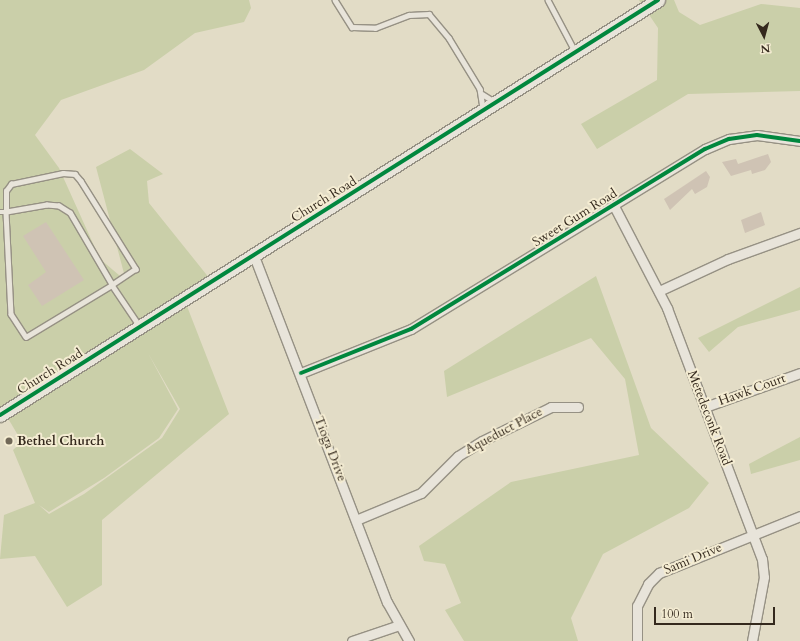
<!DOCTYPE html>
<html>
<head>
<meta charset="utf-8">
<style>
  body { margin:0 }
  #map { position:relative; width:800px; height:641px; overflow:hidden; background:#e2dcc6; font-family:Cardo,serif }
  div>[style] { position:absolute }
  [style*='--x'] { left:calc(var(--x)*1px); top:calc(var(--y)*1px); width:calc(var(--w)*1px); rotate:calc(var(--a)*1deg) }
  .green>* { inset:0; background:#cacfa9 }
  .building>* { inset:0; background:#cfc3b4 }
  .roads { filter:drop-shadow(1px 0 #969184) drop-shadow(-1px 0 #969184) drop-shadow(0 1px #969184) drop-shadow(0 -1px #969184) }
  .lane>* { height:4.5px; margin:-2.25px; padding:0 2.25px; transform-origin:2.25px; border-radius:2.25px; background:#e8e4da }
  .street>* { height:9px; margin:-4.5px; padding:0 4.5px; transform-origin:4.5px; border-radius:4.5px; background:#e8e4da }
  .secondary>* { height:13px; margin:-6.5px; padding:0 6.5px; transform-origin:6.5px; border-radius:6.5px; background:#e8e4da }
  .cycleway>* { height:4px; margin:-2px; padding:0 2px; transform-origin:2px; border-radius:2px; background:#00873e }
  .dots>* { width:11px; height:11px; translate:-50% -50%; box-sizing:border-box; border:2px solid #f4ecd2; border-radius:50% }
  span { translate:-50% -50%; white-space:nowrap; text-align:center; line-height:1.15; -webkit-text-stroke:4px #f4ecd2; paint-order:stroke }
  .street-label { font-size:13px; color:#34291d }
  .poi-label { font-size:13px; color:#34291d; font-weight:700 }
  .left { translate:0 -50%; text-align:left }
  .north { position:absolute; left:744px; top:16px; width:40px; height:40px; -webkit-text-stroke:3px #f4ecd2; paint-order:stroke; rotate:174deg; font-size:11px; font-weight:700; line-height:16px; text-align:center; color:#34291d }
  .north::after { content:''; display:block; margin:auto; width:14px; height:18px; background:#34291d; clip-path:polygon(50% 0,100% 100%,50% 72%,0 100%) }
  .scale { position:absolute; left:654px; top:607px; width:121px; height:18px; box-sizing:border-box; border:2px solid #34291d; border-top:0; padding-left:5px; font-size:12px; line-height:14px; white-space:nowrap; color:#34291d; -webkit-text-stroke:3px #f4ecd2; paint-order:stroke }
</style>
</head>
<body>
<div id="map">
  <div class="green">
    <i style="clip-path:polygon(evenodd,0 0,249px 0,251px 8px,244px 22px,195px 33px,144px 70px,61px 100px,35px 135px,59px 168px,100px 259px,126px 281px,96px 167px,130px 149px,163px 174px,147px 181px,149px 203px,210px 279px,183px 296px,229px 414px,102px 520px,102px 585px,67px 607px,35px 556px,0 559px,4px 515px,35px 503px,13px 450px,22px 442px,6px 415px,0 413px,0 0,148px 353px,180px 409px,162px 438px,84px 494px,49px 514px,39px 505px,49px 512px,104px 478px,159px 438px,178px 409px,148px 353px)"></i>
    <i style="clip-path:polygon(639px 0,674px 0,679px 12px,700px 25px,761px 4px,800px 8px,800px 91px,688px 94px,597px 149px,581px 124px,657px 80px,658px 28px)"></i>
    <i style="clip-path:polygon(596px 276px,651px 428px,709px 483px,689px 508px,603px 554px,571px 618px,578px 641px,464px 641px,445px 610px,461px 603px,445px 564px,424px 561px,419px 546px,511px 482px,639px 455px,625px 379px,591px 338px,447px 397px,444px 371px)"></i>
    <i style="clip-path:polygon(800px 287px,800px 310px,738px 327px,709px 352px,698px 338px)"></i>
    <i style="clip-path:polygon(800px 437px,800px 460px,751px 474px,749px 464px)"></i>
  </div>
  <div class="building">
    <i style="clip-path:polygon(768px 154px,771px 162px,765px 170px,752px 174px,751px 170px,731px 176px,722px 162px,736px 159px,738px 164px)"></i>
    <i style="clip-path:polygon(706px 171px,710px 177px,707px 187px,695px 194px,692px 189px,670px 210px,664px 199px)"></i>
    <i style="clip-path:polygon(761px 212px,765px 225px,745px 233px,741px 220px)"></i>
    <i style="clip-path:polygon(46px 222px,84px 280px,42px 306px,28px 285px,46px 272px,23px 236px)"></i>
  </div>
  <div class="roads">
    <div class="lane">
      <i style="--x:335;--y:0;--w:32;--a:58"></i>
      <i style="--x:352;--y:27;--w:23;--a:2"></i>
      <i style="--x:375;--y:28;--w:36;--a:-21"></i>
      <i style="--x:409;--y:15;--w:20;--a:-3"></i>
      <i style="--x:429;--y:14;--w:31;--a:50"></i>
      <i style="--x:449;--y:38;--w:60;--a:58.7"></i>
      <i style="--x:480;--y:89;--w:19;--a:81"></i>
      <i style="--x:548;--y:0;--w:58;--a:62.1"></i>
      <i style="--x:482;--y:94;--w:15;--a:32"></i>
      <i style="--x:63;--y:173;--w:12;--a:5"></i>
      <i style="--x:75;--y:174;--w:9;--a:49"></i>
      <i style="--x:81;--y:181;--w:104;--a:58"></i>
      <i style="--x:136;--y:269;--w:29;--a:146"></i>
      <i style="--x:112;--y:285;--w:83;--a:-120.3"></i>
      <i style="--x:70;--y:213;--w:13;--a:-148"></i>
      <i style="--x:59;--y:206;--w:12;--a:-175"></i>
      <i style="--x:47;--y:205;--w:42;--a:170.3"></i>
      <i style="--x:6;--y:212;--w:21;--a:-90"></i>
      <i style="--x:6;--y:191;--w:9;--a:-54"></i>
      <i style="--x:11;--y:184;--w:53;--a:-11.9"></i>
      <i style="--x:0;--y:212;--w:6;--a:0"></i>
      <i style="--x:6;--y:212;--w:102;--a:87.2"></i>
      <i style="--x:11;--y:314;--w:27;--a:57"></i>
      <i style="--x:26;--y:337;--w:100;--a:-31.2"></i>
      <i style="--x:112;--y:285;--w:48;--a:56"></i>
    </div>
    <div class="street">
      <i style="--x:614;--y:206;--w:115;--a:62.5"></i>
      <i style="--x:667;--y:308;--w:268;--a:69.3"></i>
      <i style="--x:762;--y:559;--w:18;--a:84"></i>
      <i style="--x:764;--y:577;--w:65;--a:100.6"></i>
      <i style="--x:254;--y:256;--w:371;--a:69"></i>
      <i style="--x:387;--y:602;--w:45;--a:60.6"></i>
      <i style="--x:659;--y:291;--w:76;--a:-24.9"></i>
      <i style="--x:728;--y:259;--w:77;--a:-19.9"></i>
      <i style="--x:301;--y:373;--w:118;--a:-21.8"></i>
      <i style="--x:411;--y:329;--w:345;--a:-31.5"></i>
      <i style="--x:705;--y:149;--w:26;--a:-23"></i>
      <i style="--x:729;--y:139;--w:28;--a:-8"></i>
      <i style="--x:757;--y:135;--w:43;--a:7.9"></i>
      <i style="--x:705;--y:407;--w:101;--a:-19.7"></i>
      <i style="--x:356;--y:520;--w:70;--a:-22.6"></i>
      <i style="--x:421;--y:493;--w:52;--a:-45"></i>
      <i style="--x:458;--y:456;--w:28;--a:-32"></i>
      <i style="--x:482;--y:441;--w:77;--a:-26.2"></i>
      <i style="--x:551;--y:407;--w:27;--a:0"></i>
      <i style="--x:352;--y:641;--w:50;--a:-18.8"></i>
      <i style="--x:637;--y:641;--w:35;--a:-90"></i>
      <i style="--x:637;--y:606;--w:25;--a:-63"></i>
      <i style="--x:648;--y:584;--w:16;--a:-45"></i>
      <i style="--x:659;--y:573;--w:152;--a:-22"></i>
    </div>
    <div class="secondary">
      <i style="--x:0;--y:415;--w:778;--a:-32.24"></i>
    </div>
  </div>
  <div class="cycleway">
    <i style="--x:301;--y:373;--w:118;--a:-21.8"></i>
    <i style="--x:411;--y:329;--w:345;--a:-31.5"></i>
    <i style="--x:705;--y:149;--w:26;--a:-23"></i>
    <i style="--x:729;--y:139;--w:28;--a:-8"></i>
    <i style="--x:757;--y:135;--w:43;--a:7.9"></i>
    <i style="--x:0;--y:415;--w:778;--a:-32.24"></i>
  </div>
  <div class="dots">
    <i style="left:9px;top:441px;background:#716858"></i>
  </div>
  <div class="street-label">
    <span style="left:324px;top:200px;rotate:-32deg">Church Road</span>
    <span style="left:575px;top:218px;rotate:-32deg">Sweet Gum Road</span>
    <span style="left:50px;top:372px;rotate:-32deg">Church Road</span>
    <span style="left:752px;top:390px;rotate:-20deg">Hawk Court</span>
    <span style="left:709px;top:418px;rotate:69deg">Metedeconk Road</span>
    <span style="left:504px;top:431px;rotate:-28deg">Aqueduct Place</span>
    <span style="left:330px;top:449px;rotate:69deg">Tioga Drive</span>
    <span style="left:693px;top:559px;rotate:-23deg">Sami Drive</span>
  </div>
  <div class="poi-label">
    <span class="left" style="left:17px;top:441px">Bethel Church</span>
  </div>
  <div class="north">N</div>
  <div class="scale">100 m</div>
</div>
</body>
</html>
